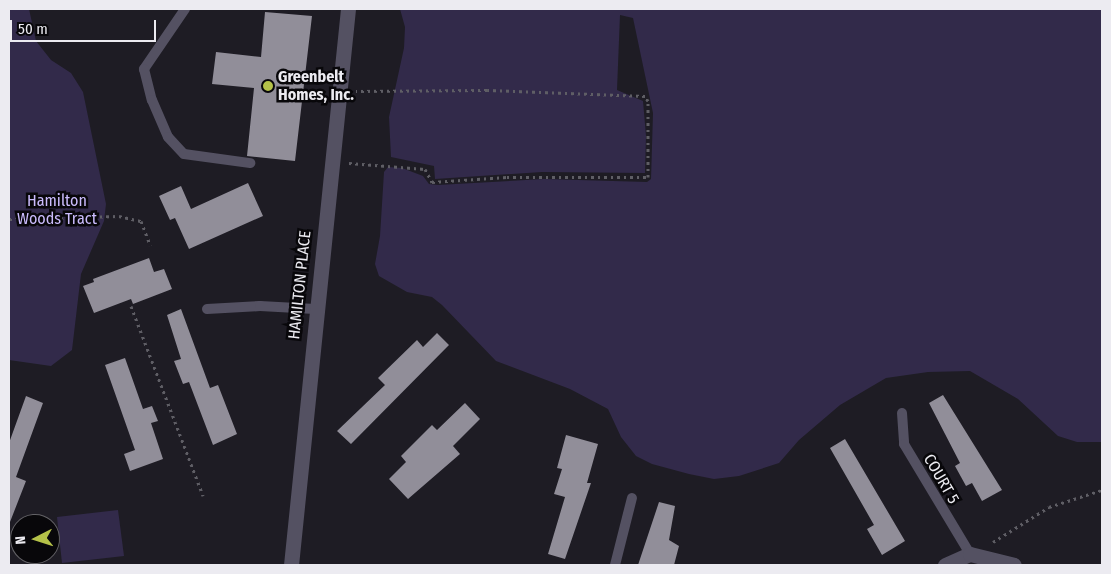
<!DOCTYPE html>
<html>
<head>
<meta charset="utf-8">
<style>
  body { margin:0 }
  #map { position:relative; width:1111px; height:574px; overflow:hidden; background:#1e1c24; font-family:"Fira Sans Condensed",sans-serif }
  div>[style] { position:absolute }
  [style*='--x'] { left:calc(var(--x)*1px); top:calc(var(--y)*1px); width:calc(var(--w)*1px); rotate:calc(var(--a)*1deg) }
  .green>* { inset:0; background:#322a4a }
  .building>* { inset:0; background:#918e99 }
  .path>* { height:3px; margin-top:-1.5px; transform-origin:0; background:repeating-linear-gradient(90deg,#5f5e65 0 2.5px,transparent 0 6.5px) }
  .lane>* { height:10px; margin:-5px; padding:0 5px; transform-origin:5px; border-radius:5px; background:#545162 }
  .street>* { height:15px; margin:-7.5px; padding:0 7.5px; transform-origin:7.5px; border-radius:7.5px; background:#545162 }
  .dots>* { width:14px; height:14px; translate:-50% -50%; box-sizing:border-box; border:2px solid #08070a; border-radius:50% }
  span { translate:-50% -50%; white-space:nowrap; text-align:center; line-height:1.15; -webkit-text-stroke:5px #08070a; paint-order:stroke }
  .poi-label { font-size:16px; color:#ecebf1; font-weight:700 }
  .left { translate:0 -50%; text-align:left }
  .park-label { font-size:16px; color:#cbbcfd }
  .street-label { font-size:16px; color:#ecebf1 }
  .frame { position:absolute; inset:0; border:10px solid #ecebf1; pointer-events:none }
  .north { position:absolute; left:10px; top:514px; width:50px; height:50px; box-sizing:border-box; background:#08070a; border:1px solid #636266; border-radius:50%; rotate:265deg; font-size:14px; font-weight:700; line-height:20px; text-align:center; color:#ecebf1 }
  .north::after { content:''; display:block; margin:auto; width:18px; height:22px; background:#b5c249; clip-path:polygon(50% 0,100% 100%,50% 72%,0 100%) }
  .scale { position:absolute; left:10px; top:20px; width:146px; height:22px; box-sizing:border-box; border:2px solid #ecebf1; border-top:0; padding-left:6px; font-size:15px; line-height:18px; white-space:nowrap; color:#ecebf1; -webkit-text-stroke:4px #08070a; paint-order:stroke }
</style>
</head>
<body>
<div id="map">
  <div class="green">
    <i style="clip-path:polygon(9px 9px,29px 9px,36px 41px,51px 60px,71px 73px,83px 92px,106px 204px,104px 221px,81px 274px,72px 350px,51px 366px,9px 360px)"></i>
    <i style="clip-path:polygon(400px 9px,1102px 9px,1102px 442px,1077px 442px,1058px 436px,1018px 399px,970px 371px,928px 372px,886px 378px,840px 405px,799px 440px,779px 463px,739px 476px,714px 479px,689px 474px,652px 464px,636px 456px,621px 437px,608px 409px,570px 389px,496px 361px,442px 305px,432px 297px,407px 292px,379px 276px,375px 264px,380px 236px,384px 172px,388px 167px,402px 168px,423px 176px,429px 184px,438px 185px,544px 179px,647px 182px,651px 179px,653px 113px,633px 18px,620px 15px,617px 90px,643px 101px,646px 136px,645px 173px,542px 172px,435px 179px,434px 166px,391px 157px,389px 117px,404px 48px,405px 27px)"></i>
    <i style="clip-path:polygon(118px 510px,124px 556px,62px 563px,57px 517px)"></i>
  </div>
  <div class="building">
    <i style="clip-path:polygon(265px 12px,312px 16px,295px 161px,247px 156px,254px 88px,212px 84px,216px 52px,261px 57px)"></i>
    <i style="clip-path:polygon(248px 183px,263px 216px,189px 249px,175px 218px,170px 220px,159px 196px,181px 186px,191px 209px)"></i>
    <i style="clip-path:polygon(149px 258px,154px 272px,164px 269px,172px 289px,133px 304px,131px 299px,94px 313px,83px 286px,94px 282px,93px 279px)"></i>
    <i style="clip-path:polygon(181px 309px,210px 388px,218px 385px,237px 434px,213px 445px,189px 382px,183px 384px,174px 361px,181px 359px,167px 315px)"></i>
    <i style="clip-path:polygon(437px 333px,449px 345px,351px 444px,337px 431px,385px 385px,378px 378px,417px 340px,423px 347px)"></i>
    <i style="clip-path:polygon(125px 358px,143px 409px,152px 406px,158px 421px,151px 423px,163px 459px,130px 471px,124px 454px,135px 450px,105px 365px)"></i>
    <i style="clip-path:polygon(943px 395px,1002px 490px,982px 501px,972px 483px,966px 486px,955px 466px,960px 463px,929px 403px)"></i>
    <i style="clip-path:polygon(26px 396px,43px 403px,16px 477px,26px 481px,10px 522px,9px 443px)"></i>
    <i style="clip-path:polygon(465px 403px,480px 419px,453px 446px,460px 454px,408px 499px,389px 479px,406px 462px,401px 456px,432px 425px,437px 430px)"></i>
    <i style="clip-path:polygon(566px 435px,598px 444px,587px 483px,591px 483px,565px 559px,548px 554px,565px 497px,554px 494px,562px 469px,557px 468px)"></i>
    <i style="clip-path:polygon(845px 439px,905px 541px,882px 555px,867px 529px,874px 525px,830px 448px)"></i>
    <i style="clip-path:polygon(659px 502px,675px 506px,669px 540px,679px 546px,674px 565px,638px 565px)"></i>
  </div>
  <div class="path">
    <i style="--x:349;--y:163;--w:76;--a:4.5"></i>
    <i style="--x:425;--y:169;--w:15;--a:62"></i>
    <i style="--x:432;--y:182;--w:75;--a:-3.8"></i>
    <i style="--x:507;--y:177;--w:141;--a:0"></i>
    <i style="--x:648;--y:177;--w:76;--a:-90"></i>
    <i style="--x:648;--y:101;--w:6;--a:-121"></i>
    <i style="--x:645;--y:96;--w:158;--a:-177.8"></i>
    <i style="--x:487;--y:90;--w:131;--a:179.6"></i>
    <i style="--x:9;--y:219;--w:110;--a:-1.6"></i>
    <i style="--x:119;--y:216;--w:23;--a:13"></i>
    <i style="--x:141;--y:221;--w:26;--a:69"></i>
    <i style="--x:131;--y:306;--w:203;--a:69.2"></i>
    <i style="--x:993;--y:542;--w:66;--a:-32"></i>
    <i style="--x:1049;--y:507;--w:56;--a:-17.8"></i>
  </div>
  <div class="lane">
    <i style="--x:185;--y:9;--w:73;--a:124.3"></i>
    <i style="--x:144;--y:69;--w:32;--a:76"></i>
    <i style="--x:152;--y:100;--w:40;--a:66.6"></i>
    <i style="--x:168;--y:137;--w:23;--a:47"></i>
    <i style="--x:184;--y:154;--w:67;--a:7.8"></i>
    <i style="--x:207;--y:309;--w:53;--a:-3.2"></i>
    <i style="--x:260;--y:306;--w:55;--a:3.1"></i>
    <i style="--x:902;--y:413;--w:31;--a:86"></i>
    <i style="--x:904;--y:444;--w:128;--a:59"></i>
    <i style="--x:615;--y:565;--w:69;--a:-75.8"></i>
  </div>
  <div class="street">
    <i style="--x:291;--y:565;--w:559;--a:-84.15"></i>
    <i style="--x:945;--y:565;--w:27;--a:-24"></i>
    <i style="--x:970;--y:554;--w:45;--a:14"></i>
  </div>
  <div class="dots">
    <i style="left:268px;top:86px;background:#b5c249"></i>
  </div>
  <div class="poi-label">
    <span class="left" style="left:278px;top:86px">Greenbelt<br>Homes, Inc.</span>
  </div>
  <div class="park-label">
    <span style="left:57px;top:210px">Hamilton<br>Woods Tract</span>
  </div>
  <div class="street-label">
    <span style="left:300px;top:285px;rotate:-84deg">HAMILTON PLACE</span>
    <span style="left:941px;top:479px;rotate:60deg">COURT 5</span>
  </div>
  <div class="frame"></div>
  <div class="north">N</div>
  <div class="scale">50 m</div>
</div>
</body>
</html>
